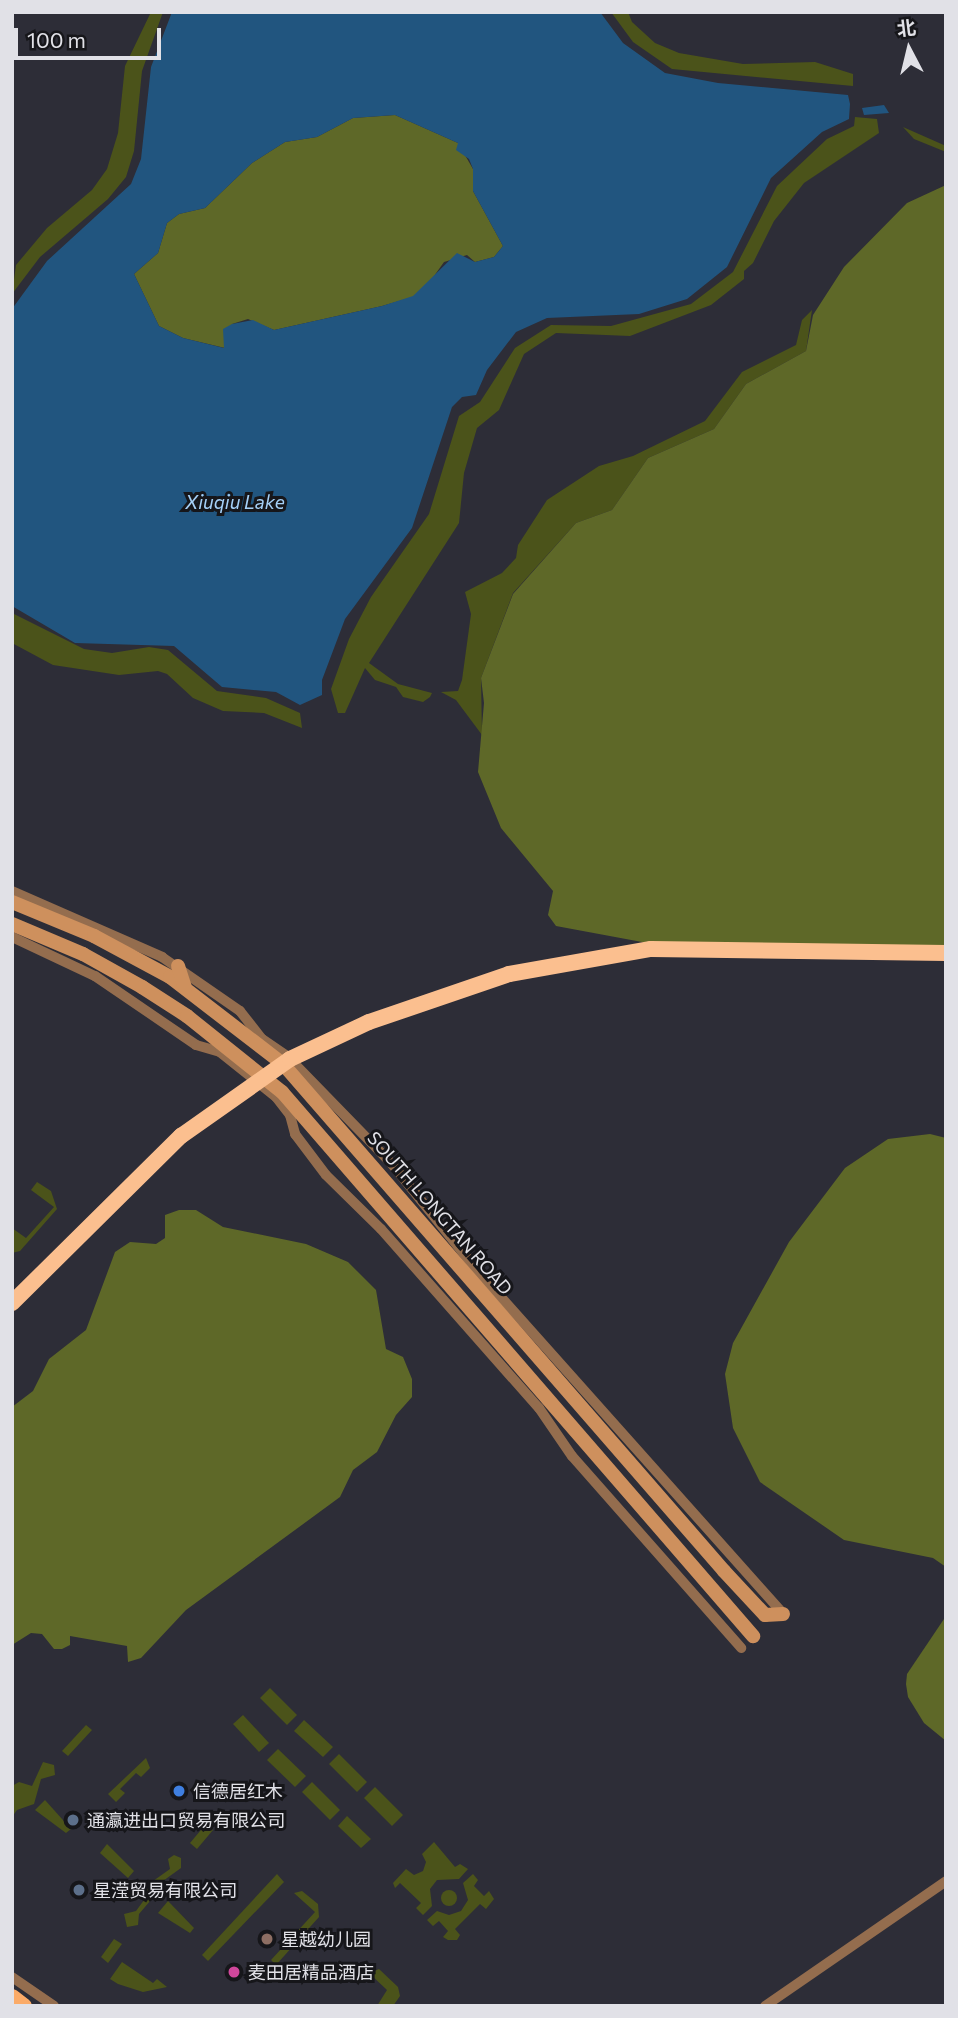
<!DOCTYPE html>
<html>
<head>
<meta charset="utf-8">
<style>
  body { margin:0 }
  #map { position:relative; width:958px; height:2018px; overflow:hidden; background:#2d2d37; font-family:Commissioner,"Noto Sans SC",sans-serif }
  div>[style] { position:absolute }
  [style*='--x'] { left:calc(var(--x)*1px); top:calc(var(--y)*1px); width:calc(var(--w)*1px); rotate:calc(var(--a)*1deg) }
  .green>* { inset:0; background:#4b531a }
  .round { border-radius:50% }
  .forest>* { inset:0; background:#5e6828 }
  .water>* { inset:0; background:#21557f }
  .minor>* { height:10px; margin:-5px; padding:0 5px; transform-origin:5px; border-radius:5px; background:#946d4e }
  .secondary>* { height:14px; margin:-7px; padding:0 7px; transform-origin:7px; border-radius:7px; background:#ce905d }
  .primary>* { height:16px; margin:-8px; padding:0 8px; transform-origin:8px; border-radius:8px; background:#fbab68 }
  .trunk>* { height:16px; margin:-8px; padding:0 8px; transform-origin:8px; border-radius:8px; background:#fbbf8f }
  .dots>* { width:19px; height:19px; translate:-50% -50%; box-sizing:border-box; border:4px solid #16161a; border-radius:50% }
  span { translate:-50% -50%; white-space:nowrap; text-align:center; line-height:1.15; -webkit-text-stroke:6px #16161a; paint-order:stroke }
  .street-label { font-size:18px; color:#e1e1e7 }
  .poi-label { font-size:18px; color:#e1e1e7 }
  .left { translate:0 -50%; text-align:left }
  .water-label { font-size:19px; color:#a5d0f7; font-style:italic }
  .frame { position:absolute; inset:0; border:14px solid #e1e1e7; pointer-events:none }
  .north { position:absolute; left:874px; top:14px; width:70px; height:70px; -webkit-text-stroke:5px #16161a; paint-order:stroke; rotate:353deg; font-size:19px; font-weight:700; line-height:28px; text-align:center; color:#e1e1e7 }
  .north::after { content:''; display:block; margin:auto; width:24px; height:32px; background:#e1e1e7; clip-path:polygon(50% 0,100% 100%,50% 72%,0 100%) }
  .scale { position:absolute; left:14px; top:28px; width:147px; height:32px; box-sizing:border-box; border:4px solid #e1e1e7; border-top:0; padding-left:9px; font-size:21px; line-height:24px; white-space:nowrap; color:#e1e1e7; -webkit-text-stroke:5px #16161a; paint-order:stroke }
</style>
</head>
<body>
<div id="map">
  <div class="green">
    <i style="clip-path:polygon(151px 12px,163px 12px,142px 71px,134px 151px,126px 177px,108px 199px,40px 257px,12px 294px,16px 265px,47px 228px,92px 190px,107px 169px,118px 133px,125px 66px)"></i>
    <i style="clip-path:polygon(611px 12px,628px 12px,632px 22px,655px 43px,679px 53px,743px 64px,815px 62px,853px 74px,853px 86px,672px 69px,633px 42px)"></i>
    <i style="clip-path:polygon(855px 117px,877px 119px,879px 133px,804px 183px,774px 221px,753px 263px,744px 271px,744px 279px,711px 305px,630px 336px,556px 333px,524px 354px,499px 410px,477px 428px,464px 473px,459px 523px,369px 663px,398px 684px,432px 693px,430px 697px,423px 702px,403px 697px,396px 687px,375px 680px,365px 668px,345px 713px,338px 713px,331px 689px,349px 639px,371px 597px,429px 514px,459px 416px,480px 402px,515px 348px,551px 325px,611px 326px,691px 304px,733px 272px,777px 186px,827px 139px,854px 126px)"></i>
    <i style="clip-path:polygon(903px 127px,946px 146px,946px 152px,914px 139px)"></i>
    <i style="clip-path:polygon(812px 310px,806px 351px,746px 384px,714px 429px,648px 458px,612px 510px,576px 523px,513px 593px,481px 678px,482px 735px,456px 700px,441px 692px,458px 691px,462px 680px,471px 614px,465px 592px,502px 573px,516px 558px,518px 545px,547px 500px,599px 466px,633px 456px,705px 421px,742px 372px,796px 345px,802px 320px)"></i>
    <i style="clip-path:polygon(12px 613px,84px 649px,112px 653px,149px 647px,168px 650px,217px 691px,266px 698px,300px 713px,302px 728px,264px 713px,223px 711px,193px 698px,167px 674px,158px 671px,119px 675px,53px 665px,12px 643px)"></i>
    <i style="clip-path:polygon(37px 1182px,51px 1191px,57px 1209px,20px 1251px,12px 1253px,12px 1228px,26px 1238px,54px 1207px,31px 1190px)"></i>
    <i style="clip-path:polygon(270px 1688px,297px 1715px,287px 1725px,260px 1698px)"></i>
    <i style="clip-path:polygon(243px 1715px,269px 1743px,259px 1752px,233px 1724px)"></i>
    <i style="clip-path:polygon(304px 1720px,333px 1747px,323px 1757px,294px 1731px)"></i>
    <i style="clip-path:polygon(86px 1725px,92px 1730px,68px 1756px,62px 1751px)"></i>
    <i style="clip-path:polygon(278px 1749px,306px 1776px,295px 1787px,267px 1760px)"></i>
    <i style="clip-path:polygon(339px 1754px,367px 1782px,357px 1792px,329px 1764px)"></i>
    <i style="clip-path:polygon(146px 1758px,150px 1768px,141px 1777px,136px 1773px,120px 1789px,125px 1793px,116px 1802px,108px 1794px)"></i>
    <i style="clip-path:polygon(43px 1762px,54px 1765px,55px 1775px,41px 1779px,34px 1804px,17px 1810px,12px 1817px,12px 1786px,19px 1782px,32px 1786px)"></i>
    <i style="clip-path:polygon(312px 1782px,340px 1810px,330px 1820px,302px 1792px)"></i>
    <i style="clip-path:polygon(375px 1787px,403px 1815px,392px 1826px,364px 1798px)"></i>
    <i style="clip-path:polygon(45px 1800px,71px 1829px,66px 1833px,35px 1810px)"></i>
    <i style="clip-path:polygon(347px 1816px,371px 1839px,361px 1848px,338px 1826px)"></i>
    <i style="clip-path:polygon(206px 1824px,213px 1830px,197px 1849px,190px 1843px)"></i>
    <i style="clip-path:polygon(434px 1842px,455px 1867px,460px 1864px,468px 1869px,459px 1879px,437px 1880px,430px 1889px,432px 1906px,423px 1915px,416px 1908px,421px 1903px,400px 1883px,395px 1888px,393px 1883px,406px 1869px,414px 1875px,423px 1871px,426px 1862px,422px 1854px)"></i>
    <i style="clip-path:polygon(107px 1844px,134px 1871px,128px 1878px,100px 1853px)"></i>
    <i style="clip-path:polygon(174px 1855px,181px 1858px,181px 1868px,156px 1886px,156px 1894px,139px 1914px,138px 1925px,127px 1927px,124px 1914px,136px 1911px,147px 1896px,146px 1886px,170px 1869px,168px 1859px)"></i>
    <i style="clip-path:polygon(277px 1874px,284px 1882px,208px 1961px,202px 1955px)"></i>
    <i style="clip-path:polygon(473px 1874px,478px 1880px,474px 1886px,484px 1896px,489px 1891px,494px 1899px,486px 1909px,480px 1904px,455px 1929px,460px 1935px,457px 1940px,448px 1940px,443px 1937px,448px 1931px,439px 1921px,433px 1926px,427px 1920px,437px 1911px,449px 1915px,461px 1911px,468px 1900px,463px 1883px)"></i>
    <i class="round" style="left:441px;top:1890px;width:16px;height:16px"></i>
    <i style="clip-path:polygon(302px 1891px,318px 1904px,319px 1917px,276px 1965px,271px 1960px,315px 1912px,294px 1893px)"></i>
    <i style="clip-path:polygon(168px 1901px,194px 1928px,190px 1933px,158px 1913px)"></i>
    <i style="clip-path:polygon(114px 1939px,122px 1944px,108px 1963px,101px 1957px)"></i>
    <i style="clip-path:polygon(122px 1962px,153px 1983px,157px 1979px,167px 1987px,143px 1992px,118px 1984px,110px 1979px)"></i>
    <i style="clip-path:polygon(379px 1969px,398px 1987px,400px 1996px,393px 2006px,377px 2006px,387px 1990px,369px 1973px)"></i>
  </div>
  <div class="forest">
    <i style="clip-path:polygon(395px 115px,458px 143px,473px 169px,473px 191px,503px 246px,494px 257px,475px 262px,467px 255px,444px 262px,427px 286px,413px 297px,382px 306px,274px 330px,248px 319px,232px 324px,225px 348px,183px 338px,159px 326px,134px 274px,158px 253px,167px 223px,179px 214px,205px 208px,252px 163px,285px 142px,317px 137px,353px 118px)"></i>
    <i style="clip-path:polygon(946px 185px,946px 946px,642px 942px,556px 926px,548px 915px,553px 891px,501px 828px,478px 772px,484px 703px,481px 678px,513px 594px,576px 523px,612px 510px,648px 458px,714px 429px,746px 384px,806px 351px,813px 315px,844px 267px,907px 203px)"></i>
    <i style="clip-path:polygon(930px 1134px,946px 1138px,946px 1567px,933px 1558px,844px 1540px,760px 1482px,733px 1428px,725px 1374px,733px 1343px,789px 1242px,845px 1168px,888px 1139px)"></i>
    <i style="clip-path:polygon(179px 1210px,196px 1210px,223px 1227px,306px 1244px,348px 1262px,376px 1290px,386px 1349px,403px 1357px,412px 1379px,412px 1397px,396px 1415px,377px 1452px,353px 1470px,340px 1497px,186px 1610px,141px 1658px,128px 1662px,127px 1646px,70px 1636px,70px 1645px,62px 1649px,54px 1649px,42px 1634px,31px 1633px,12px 1645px,12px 1407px,33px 1391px,49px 1359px,86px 1330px,115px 1252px,130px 1242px,156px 1244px,165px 1238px,165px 1215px)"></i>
    <i style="clip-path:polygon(946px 1616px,946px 1741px,924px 1723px,908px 1697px,906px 1684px,907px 1674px)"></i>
  </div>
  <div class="water">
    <i style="clip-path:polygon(evenodd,172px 12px,600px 12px,623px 43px,665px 73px,718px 83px,848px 95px,850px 104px,849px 119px,822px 132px,771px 178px,727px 267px,687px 299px,639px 314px,547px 318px,516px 332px,487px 370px,476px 395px,462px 397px,452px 407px,412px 528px,345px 619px,322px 680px,322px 695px,300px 705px,276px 692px,222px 687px,174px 646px,75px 643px,12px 606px,12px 309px,47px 261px,131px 184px,141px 159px,151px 67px,172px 12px,395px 115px,458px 143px,456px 150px,469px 159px,473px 169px,473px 191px,503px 246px,494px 257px,475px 262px,457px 253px,413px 296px,382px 306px,274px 330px,253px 320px,232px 324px,223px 329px,224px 348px,183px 338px,159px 326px,134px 274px,158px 253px,167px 223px,179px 214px,205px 208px,252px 163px,285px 142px,317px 137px,353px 118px,395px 115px)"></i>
    <i style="clip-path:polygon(884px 105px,889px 113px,864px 115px,862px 108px)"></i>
  </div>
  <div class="minor">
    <i style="--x:12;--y:891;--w:164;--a:23.7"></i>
    <i style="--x:162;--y:957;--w:95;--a:34.7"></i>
    <i style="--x:240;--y:1011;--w:36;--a:52"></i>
    <i style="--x:262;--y:1039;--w:30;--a:34"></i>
    <i style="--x:287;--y:1056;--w:151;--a:45.8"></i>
    <i style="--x:392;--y:1164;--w:134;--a:51.3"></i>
    <i style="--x:476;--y:1269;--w:462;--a:48.3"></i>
    <i style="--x:12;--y:937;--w:92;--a:25.2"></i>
    <i style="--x:95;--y:976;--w:122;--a:34.3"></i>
    <i style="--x:196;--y:1045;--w:25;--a:16"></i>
    <i style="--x:220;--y:1052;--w:72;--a:38.8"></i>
    <i style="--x:276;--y:1097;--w:23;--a:52"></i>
    <i style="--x:290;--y:1115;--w:20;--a:75"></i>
    <i style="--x:295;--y:1134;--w:51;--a:52.9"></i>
    <i style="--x:326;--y:1175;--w:77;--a:44.5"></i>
    <i style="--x:381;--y:1229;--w:239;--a:48.6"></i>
    <i style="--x:539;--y:1408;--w:58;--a:55.5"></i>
    <i style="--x:572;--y:1456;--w:256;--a:48.6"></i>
    <i style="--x:12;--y:1977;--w:51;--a:34.6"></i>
    <i style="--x:765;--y:2006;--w:220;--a:-34.6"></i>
  </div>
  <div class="secondary">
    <i style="--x:12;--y:902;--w:89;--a:22.5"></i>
    <i style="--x:94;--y:936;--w:86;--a:28.3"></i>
    <i style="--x:170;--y:977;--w:143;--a:37.6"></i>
    <i style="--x:283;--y:1064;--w:672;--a:48.98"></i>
    <i style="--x:724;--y:1571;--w:60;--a:47"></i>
    <i style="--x:765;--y:1615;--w:18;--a:-3"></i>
    <i style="--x:12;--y:924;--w:77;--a:22.9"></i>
    <i style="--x:83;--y:954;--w:68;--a:29.2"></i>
    <i style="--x:142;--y:987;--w:54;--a:32.8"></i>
    <i style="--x:187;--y:1016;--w:122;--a:38.7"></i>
    <i style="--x:282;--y:1092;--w:720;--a:49.11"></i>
    <i style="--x:178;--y:966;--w:23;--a:72"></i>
  </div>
  <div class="primary">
    <i style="--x:12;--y:1997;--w:15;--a:37"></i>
  </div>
  <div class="trunk">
    <i style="--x:12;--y:1303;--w:238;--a:-44.7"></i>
    <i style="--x:181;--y:1136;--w:133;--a:-35.2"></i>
    <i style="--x:290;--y:1059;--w:87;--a:-25.1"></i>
    <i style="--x:369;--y:1022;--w:148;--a:-18.9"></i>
    <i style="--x:509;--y:974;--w:144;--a:-10"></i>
    <i style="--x:651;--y:949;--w:295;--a:0.8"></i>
  </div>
  <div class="dots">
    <i style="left:179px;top:1791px;background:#3f7fe0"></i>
    <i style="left:73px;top:1820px;background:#5c6f8a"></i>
    <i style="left:79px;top:1890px;background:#5c6f8a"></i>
    <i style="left:267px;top:1939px;background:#8d6e63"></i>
    <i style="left:234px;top:1972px;background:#d1479c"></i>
  </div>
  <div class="street-label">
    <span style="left:440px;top:1213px;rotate:49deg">SOUTH LONGTAN ROAD</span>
  </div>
  <div class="poi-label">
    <span class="left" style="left:193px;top:1791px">信德居红木</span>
    <span class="left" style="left:87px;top:1820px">通瀛进出口贸易有限公司</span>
    <span class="left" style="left:93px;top:1890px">星滢贸易有限公司</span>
    <span class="left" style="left:281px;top:1939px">星越幼儿园</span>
    <span class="left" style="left:248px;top:1972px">麦田居精品酒店</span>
  </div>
  <div class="water-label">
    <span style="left:235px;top:502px">Xiuqiu Lake</span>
  </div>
  <div class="frame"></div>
  <div class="north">北</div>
  <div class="scale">100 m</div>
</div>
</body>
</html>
